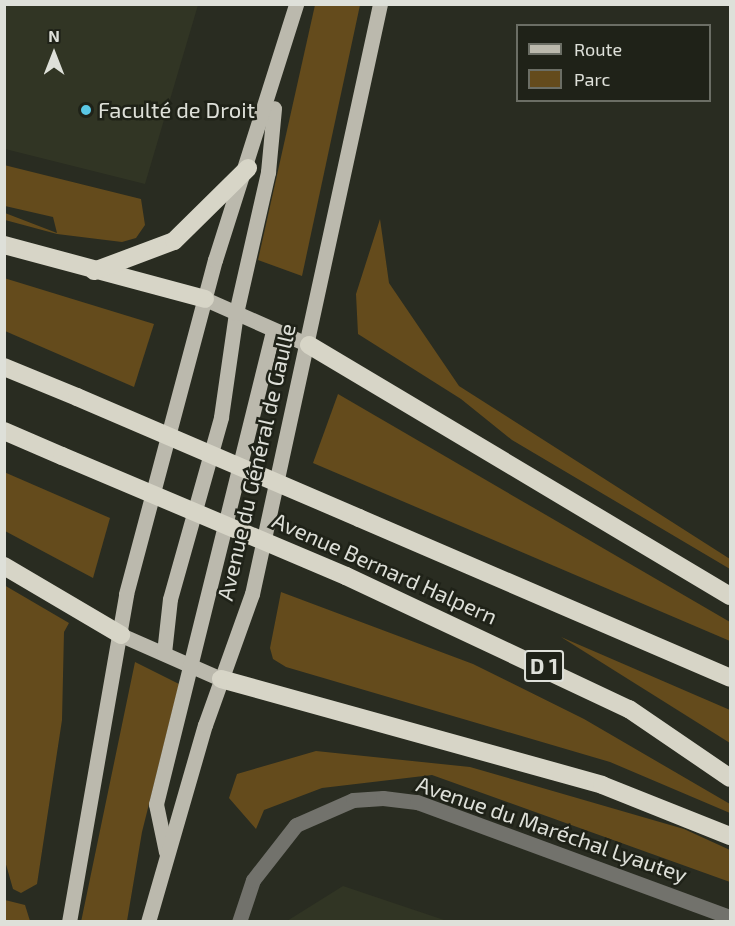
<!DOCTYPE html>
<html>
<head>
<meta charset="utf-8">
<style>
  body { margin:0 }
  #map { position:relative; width:735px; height:926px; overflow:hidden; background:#292c21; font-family:"Exo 2",sans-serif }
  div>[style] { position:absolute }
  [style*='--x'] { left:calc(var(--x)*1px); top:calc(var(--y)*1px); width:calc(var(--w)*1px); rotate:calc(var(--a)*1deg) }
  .built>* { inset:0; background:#313524 }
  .green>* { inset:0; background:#644b1c }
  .minor>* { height:15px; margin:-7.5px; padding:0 7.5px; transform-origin:7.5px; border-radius:7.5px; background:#72726c }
  .major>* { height:15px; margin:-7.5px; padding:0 7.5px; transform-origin:7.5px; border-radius:7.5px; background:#bbb9ad }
  .highway>* { height:18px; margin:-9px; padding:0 9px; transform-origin:9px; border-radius:9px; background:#d7d5c7 }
  .highway-bridge>* { height:18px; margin:-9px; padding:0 9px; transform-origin:9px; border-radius:9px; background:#d7d5c7 }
  .dots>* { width:16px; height:16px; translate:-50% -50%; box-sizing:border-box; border:3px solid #1f2218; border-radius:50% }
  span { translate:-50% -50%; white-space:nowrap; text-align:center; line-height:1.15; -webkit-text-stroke:5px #1f2218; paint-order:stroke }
  .shield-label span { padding:2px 4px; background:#1f2218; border:2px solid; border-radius:4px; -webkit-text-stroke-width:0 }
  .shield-label { font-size:21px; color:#dee0d9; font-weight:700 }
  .poi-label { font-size:22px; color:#dee0d9 }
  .left { translate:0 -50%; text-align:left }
  .street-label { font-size:22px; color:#dee0d9 }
  .frame { position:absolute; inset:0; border:6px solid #dee0d9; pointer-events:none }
  .legend { position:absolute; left:516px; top:24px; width:195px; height:78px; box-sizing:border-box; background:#1f2218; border:2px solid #6b6e65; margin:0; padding:8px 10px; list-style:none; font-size:18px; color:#dee0d9 }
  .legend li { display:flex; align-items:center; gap:12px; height:30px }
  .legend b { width:30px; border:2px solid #6b6e65 }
  .north { position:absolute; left:24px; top:24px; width:60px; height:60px; -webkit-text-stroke:4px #1f2218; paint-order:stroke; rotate:0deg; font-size:16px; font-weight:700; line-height:24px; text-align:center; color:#dee0d9 }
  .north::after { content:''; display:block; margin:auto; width:21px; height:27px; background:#dee0d9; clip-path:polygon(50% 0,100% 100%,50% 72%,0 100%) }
</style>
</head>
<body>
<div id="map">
  <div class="built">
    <i style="clip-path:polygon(5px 4px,198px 5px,145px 184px,5px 149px)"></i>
    <i style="clip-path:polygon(343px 886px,447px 921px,287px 921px)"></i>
  </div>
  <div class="green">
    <i style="clip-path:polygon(315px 5px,360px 5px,302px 276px,258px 260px)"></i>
    <i style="clip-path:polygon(4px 165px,141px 199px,145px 225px,136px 238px,122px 242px,57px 234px,5px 220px,5px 213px,57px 233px,53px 217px,5px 206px)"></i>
    <i style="clip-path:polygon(380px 219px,389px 283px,459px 386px,730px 559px,730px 569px,512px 440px,461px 399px,358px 334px,356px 294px)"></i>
    <i style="clip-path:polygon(4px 278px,154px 324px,134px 387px,5px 331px)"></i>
    <i style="clip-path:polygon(338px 394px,730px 622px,730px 641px,313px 463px)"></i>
    <i style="clip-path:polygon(4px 472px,110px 518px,93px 578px,5px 531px)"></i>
    <i style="clip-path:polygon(4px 585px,69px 623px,64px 632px,62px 720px,37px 884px,21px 893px,13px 889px,5px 861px)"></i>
    <i style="clip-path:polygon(281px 592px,473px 664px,584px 719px,730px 804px,730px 813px,610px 762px,286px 667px,273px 659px,270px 648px)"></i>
    <i style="clip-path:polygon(561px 637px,730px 710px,730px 743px)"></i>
    <i style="clip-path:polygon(135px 662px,179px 684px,142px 832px,127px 921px,81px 922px)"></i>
    <i style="clip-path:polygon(316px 751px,470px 767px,684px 829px,730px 850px,730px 882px,432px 775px,322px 788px,264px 810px,256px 829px,229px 798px,237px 774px)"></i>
    <i style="clip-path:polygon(5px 900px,25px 905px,30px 921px,5px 921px)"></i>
  </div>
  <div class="minor">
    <i style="--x:239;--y:922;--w:44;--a:-71.6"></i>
    <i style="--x:253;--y:880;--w:70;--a:-52"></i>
    <i style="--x:296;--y:825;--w:62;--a:-23.7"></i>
    <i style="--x:353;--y:800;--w:30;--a:-4"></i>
    <i style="--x:383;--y:798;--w:34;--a:7"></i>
    <i style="--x:417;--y:802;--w:333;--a:20.2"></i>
  </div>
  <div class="major">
    <i style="--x:205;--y:299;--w:114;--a:23.9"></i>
    <i style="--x:121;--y:635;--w:109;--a:23.7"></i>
    <i style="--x:164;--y:653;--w:54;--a:-83.7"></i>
    <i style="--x:170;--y:599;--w:189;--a:-74.3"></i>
    <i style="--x:221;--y:417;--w:105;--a:-81.8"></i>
    <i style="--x:236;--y:313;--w:145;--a:-77.2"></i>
    <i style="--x:268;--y:172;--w:64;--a:-84.6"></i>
    <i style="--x:166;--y:852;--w:49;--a:-101.8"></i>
    <i style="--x:156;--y:804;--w:488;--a:-76.1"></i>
    <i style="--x:69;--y:922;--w:333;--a:-80.1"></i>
    <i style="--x:126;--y:594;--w:346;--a:-75.1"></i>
    <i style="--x:215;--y:260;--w:269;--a:-72.4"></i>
    <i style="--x:148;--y:922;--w:205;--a:-73.9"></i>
    <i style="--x:205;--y:725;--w:139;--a:-70.3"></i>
    <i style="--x:252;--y:594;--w:604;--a:-77.76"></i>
  </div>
  <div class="highway">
    <i style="--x:4;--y:245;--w:208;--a:15"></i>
    <i style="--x:94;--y:271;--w:85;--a:-20.6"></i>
    <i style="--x:174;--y:241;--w:104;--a:-44.6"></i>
    <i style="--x:309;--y:345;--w:490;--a:30.8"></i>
    <i style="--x:4;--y:367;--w:79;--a:22.3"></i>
    <i style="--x:4;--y:431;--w:63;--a:23.3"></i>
    <i style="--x:359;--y:518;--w:404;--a:23.3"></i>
    <i style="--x:4;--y:566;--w:136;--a:30.5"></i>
    <i style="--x:346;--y:576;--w:313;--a:25.2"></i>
    <i style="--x:629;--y:709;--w:122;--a:34.3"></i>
    <i style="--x:221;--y:679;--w:395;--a:15.5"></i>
    <i style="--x:602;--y:785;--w:138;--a:21.7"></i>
  </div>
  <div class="highway-bridge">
    <i style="--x:77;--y:397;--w:307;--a:23.2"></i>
    <i style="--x:62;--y:456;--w:308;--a:22.9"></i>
  </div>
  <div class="dots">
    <i style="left:86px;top:110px;background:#5ac8e5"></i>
  </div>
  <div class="shield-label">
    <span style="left:544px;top:666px">D 1</span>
  </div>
  <div class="poi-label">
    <span class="left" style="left:98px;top:110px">Faculté de Droit</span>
  </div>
  <div class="street-label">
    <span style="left:256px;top:462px;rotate:-77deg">Avenue du Général de Gaulle</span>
    <span style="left:385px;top:568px;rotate:24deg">Avenue Bernard Halpern</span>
    <span style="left:552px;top:829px;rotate:19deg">Avenue du Maréchal Lyautey</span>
  </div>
  <div class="frame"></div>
  <ul class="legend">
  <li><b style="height:8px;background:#bbb9ad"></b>Route</li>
  <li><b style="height:16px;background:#644b1c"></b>Parc</li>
  </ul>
  <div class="north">N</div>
</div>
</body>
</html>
